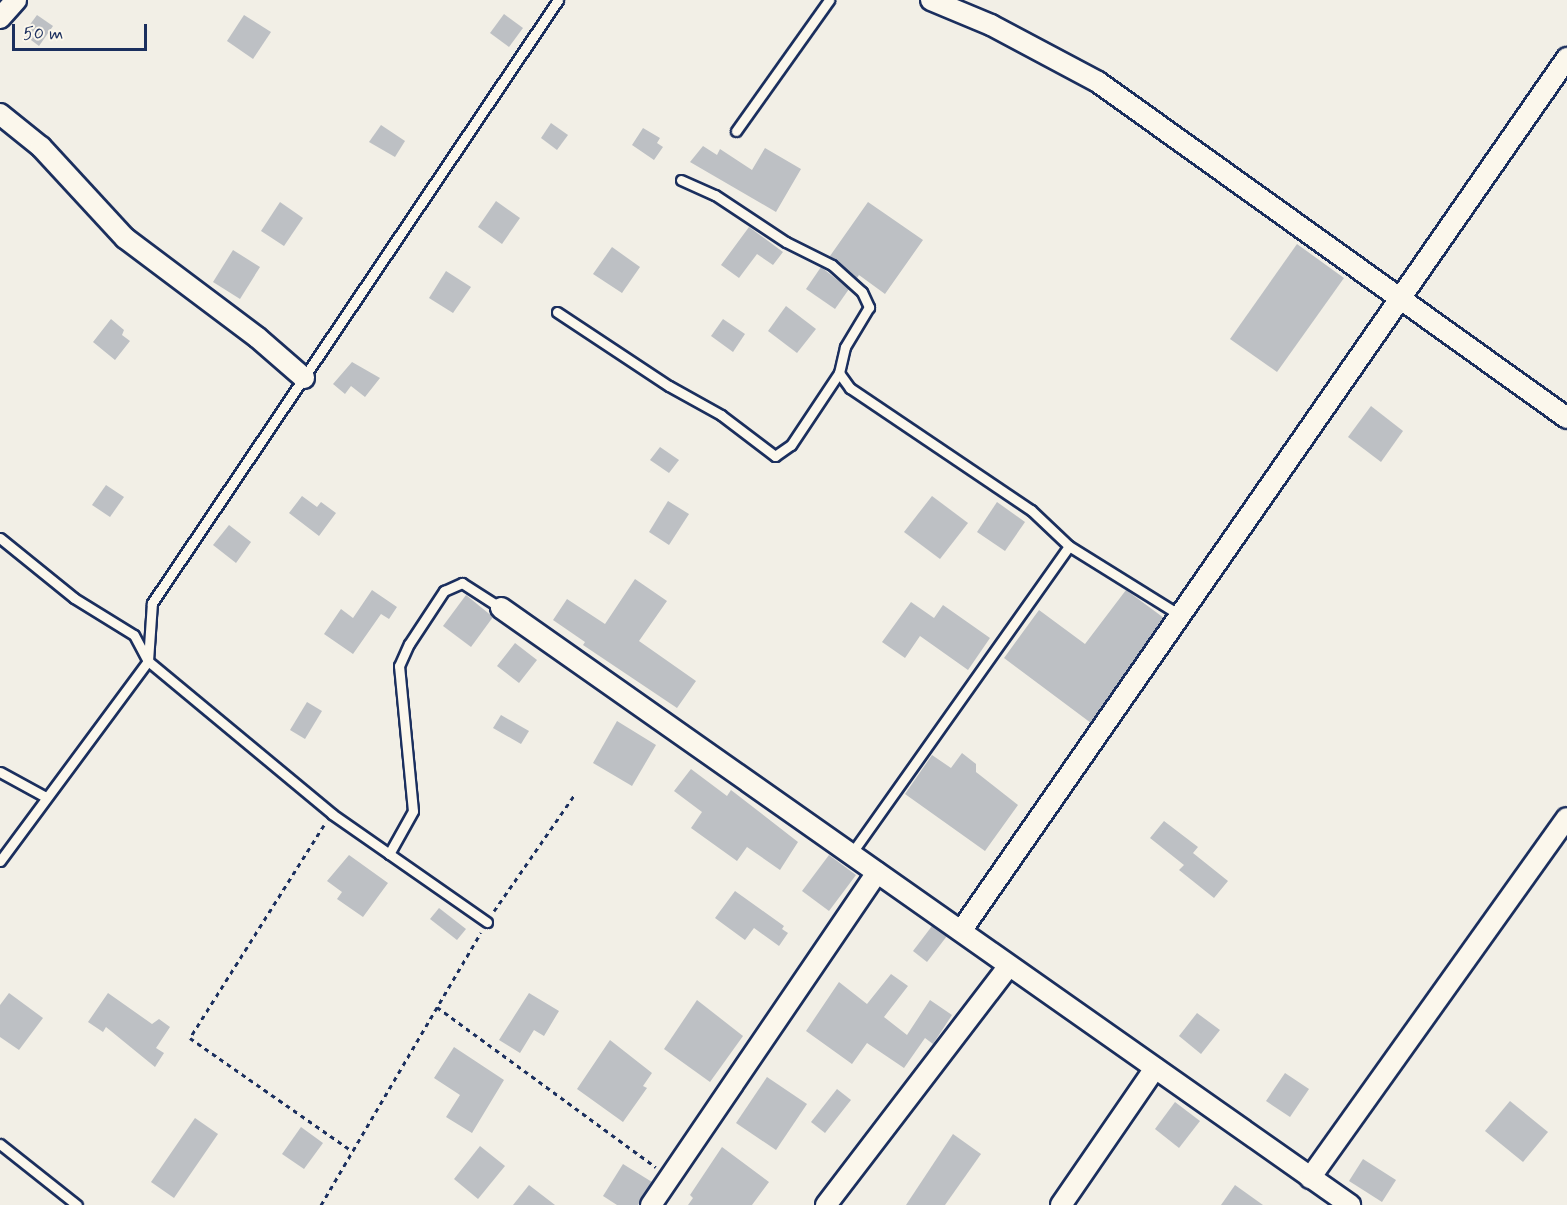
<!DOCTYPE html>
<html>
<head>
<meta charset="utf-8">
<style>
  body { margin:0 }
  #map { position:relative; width:1567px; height:1205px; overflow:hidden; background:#f2efe6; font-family:Mynerve,sans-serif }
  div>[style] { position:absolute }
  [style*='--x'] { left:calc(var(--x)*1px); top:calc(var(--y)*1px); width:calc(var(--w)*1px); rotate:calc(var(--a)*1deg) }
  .building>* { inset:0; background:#bdc0c4 }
  .path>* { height:3px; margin-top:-1.5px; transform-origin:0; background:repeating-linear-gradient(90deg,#1b2f5e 0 4.5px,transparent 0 9px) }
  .roads { filter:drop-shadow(2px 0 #1b2f5e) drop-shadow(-2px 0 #1b2f5e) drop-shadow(0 2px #1b2f5e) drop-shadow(0 -2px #1b2f5e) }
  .service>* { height:9px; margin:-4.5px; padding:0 4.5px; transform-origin:4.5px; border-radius:4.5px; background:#fbf7ec }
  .minor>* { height:20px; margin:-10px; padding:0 10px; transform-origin:10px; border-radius:10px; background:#fbf7ec }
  span { translate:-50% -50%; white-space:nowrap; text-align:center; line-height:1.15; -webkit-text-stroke:6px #fbf7ec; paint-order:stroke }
  .scale { position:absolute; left:12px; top:24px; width:135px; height:27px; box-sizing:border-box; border:3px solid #1b2f5e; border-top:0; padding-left:8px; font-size:18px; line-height:21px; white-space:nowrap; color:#1b2f5e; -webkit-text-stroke:4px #fbf7ec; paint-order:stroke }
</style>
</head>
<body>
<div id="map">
  <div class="building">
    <i style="clip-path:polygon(504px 14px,523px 28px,509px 47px,490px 33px)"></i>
    <i style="clip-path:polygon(37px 15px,53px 26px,39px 46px,23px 34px)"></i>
    <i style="clip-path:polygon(244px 15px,271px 32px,253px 59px,227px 41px)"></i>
    <i style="clip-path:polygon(551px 123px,568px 135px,557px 150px,541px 138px)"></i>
    <i style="clip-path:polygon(381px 125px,405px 141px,395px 157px,369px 142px)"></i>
    <i style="clip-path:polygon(643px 128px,660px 138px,657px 143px,663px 147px,654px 160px,632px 145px)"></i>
    <i style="clip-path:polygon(703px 146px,717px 155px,720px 149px,752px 170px,765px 148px,801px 169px,776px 212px,690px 162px)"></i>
    <i style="clip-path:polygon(496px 201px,520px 218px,502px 244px,478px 227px)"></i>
    <i style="clip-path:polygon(280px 202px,303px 218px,284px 246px,261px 231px)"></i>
    <i style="clip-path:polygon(868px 202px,923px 240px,885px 294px,859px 275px,857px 278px,830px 256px)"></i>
    <i style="clip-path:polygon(749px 227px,783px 252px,773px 265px,757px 254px,739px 278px,721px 265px)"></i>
    <i style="clip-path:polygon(1297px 244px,1344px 278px,1277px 372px,1230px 339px)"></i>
    <i style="clip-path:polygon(612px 247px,640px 267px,622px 293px,593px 274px)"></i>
    <i style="clip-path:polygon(233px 250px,260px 267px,240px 299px,213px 282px)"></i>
    <i style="clip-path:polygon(821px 267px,849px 289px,835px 309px,806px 289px)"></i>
    <i style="clip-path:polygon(446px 271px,471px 287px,453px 313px,429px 298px)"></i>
    <i style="clip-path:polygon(786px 306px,816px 329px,797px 353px,768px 331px)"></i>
    <i style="clip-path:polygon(111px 319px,124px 330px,122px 335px,130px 341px,115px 360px,93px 342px)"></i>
    <i style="clip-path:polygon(723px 319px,745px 334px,733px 352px,711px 336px)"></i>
    <i style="clip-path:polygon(352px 362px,380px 378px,365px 397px,351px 386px,345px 394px,333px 384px)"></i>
    <i style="clip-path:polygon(1371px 406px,1403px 431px,1381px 462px,1348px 437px)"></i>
    <i style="clip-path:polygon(660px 447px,679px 460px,669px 473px,650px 460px)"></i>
    <i style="clip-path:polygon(106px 485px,124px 497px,110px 517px,92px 505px)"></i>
    <i style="clip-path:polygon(302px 496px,317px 507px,321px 502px,336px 513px,319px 536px,289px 513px)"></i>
    <i style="clip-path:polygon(932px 496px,968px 523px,940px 559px,904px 532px)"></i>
    <i style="clip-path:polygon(668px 501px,689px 514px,669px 545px,649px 532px)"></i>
    <i style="clip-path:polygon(997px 502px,1025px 522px,1005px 551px,977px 532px)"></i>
    <i style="clip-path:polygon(229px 525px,251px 542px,236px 563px,213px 545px)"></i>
    <i style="clip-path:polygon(635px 579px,667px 601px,639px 641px,696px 681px,677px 708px,583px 645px,585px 642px,553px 620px,567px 599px,605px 624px)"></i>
    <i style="clip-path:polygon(372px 590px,397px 607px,389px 619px,381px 614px,353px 654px,324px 634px,341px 609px,353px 618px)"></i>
    <i style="clip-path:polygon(1126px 590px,1164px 618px,1091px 723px,1004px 658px,1039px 610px,1085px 644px)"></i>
    <i style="clip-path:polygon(466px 595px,493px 617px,471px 647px,443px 626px)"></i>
    <i style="clip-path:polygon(911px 602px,934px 618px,943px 605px,990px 638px,968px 670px,920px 636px,905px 658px,882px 642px)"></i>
    <i style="clip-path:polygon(515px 643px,537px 660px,519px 683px,497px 666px)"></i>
    <i style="clip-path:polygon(307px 702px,322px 711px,305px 739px,290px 730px)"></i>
    <i style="clip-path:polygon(501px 715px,529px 731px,521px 744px,493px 728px)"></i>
    <i style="clip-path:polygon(617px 721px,656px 745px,632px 786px,593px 763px)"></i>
    <i style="clip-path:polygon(962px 753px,976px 764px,976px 772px,1018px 805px,985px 851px,905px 794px,932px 755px,951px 768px)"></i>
    <i style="clip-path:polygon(691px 769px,727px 796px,731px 790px,798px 842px,780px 870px,747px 847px,737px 861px,691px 828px,702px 812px,674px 791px)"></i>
    <i style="clip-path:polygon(1164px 821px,1198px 847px,1193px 853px,1228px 881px,1214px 898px,1179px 870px,1184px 865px,1150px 838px)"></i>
    <i style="clip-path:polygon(349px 855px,388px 883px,363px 917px,337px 899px,342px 892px,327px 881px)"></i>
    <i style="clip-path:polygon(829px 855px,856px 875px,829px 911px,802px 891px)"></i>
    <i style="clip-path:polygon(735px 891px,784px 926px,782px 929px,788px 933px,779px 946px,754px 928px,745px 940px,715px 918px)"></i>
    <i style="clip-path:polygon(439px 908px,466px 929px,457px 940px,430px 919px)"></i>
    <i style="clip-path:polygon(932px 926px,947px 936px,927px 962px,913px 951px)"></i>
    <i style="clip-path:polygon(891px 974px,908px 986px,884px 1017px,907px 1035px,930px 1000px,952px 1015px,933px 1044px,925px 1038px,904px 1068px,867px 1043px,852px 1064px,806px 1031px,839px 982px,867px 1004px)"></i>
    <i style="clip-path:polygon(9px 993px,43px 1018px,19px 1050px,0 1037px,0 1005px)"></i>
    <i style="clip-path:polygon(108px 993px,152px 1024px,159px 1019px,170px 1027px,156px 1048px,164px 1053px,155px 1067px,106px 1027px,103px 1032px,88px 1022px)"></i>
    <i style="clip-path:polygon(529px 993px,559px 1011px,544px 1036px,534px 1030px,520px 1053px,499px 1040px)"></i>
    <i style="clip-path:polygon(697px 1000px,743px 1036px,710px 1082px,664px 1049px)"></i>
    <i style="clip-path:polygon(1197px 1013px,1220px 1030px,1201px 1054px,1179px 1036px)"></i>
    <i style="clip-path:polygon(610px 1040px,652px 1073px,643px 1086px,647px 1088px,623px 1122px,577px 1089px)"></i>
    <i style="clip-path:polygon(454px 1047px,504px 1080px,472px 1133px,446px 1117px,460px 1095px,434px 1078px)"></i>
    <i style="clip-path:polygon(1285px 1073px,1309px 1089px,1290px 1117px,1266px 1101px)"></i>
    <i style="clip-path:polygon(767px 1077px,807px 1104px,776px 1150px,736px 1123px)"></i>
    <i style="clip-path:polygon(837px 1089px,851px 1100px,825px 1133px,811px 1122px)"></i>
    <i style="clip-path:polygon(1510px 1101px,1548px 1132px,1523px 1162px,1485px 1131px)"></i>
    <i style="clip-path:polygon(1175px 1102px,1200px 1121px,1179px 1148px,1155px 1129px)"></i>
    <i style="clip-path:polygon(195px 1118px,218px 1134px,174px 1198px,151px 1182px)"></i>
    <i style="clip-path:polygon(301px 1127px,323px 1143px,304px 1169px,282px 1154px)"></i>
    <i style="clip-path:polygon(953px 1134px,981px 1154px,945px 1205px,906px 1205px)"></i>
    <i style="clip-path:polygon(480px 1146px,505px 1166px,478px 1199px,454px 1179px)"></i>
    <i style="clip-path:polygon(722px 1147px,769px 1182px,752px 1205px,688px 1205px,693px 1198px,690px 1195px)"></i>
    <i style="clip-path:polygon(1363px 1159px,1396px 1180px,1382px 1202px,1349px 1181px)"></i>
    <i style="clip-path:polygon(623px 1164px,652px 1182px,638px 1205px,617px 1205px,603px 1196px)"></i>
    <i style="clip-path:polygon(529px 1185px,555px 1205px,513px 1205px)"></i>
    <i style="clip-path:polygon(1235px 1185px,1263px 1205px,1221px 1205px)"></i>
  </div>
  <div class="path">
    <i style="--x:324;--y:825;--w:252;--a:122.2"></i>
    <i style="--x:190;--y:1038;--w:198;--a:34.9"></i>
    <i style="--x:494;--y:911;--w:142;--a:-55.3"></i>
    <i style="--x:437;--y:1007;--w:271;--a:36.2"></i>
    <i style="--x:321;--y:1205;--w:316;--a:-59.6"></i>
  </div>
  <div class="roads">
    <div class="service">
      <i style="--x:736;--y:131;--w:161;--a:-54.6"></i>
      <i style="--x:681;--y:180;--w:37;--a:24"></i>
      <i style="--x:715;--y:195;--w:85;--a:33.5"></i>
      <i style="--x:786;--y:242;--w:51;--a:26.6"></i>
      <i style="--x:832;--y:265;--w:40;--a:42"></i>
      <i style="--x:862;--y:292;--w:17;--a:65"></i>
      <i style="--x:869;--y:307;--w:47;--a:121"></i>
      <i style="--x:845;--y:347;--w:27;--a:103"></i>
      <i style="--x:839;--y:373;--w:19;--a:54"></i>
      <i style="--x:850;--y:388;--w:218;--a:34"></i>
      <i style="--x:1031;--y:510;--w:52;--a:43.5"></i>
      <i style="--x:557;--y:312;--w:134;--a:33.5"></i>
      <i style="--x:669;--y:386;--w:60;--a:29.1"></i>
      <i style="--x:721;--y:415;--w:68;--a:37.2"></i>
      <i style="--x:775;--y:456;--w:19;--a:-35"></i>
      <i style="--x:791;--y:445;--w:87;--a:-56.3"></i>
      <i style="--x:0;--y:538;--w:95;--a:39"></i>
      <i style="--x:74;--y:598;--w:70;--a:31.7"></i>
      <i style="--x:134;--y:635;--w:30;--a:62"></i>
      <i style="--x:148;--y:661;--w:239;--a:39.7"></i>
      <i style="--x:332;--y:814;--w:189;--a:34.9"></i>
      <i style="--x:0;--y:772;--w:50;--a:28.6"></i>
      <i style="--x:389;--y:854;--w:49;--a:-60.8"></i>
      <i style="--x:413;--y:811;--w:146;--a:-95.5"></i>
      <i style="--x:399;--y:666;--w:24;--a:-66"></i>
      <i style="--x:409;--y:644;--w:64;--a:-56.6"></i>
      <i style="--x:444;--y:591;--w:20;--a:-24"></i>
      <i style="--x:462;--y:583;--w:46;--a:32.7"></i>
      <i style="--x:851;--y:854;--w:377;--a:-54.7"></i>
      <i style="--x:1069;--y:546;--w:131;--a:31.9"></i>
      <i style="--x:0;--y:861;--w:249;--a:-53.5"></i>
      <i style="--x:148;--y:661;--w:58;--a:-86.1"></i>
      <i style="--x:152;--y:603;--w:727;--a:-56.05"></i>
      <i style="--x:0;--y:1144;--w:98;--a:38.4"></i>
    </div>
    <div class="minor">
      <i style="--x:931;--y:0;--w:65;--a:22.6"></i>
      <i style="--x:991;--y:25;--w:121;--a:28"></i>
      <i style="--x:1098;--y:82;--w:577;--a:35.62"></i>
      <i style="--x:0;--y:18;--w:24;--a:-48"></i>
      <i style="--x:0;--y:114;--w:53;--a:38.8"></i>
      <i style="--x:41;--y:147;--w:124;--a:47.3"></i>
      <i style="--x:125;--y:238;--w:166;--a:36.9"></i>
      <i style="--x:258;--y:338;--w:61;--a:41"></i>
      <i style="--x:501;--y:608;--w:1038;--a:35.11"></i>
      <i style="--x:961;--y:931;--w:1063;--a:-55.23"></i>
      <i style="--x:1310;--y:1178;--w:442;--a:-54.5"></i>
      <i style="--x:651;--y:1205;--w:402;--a:-55.8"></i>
      <i style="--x:826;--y:1205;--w:301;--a:-52.6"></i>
      <i style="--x:1061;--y:1205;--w:166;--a:-55.5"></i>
    </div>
  </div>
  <div class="scale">50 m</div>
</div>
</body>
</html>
